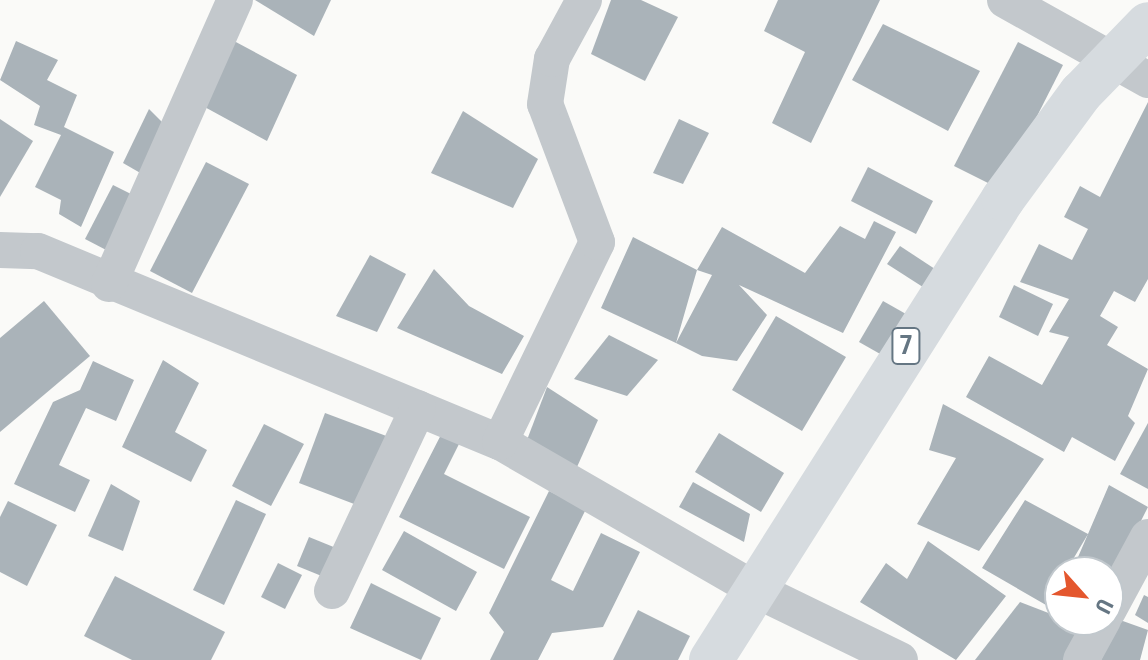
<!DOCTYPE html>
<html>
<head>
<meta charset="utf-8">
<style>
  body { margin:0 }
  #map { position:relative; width:1148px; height:660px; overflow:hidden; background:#fafaf8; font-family:"Roboto Condensed",sans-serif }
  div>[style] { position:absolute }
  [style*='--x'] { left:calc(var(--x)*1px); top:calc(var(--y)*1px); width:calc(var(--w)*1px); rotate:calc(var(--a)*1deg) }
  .building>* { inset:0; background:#aab3b9 }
  .minor>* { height:36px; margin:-18px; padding:0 18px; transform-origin:18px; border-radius:18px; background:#c3c8cc }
  .highway>* { height:44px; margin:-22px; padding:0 22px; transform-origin:22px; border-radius:22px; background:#d6dbdf }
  span { translate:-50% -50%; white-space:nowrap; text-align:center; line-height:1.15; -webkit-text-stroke:8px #fff; paint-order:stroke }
  .shield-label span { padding:2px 6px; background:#fff; border:2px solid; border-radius:6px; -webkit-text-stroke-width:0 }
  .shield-label { font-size:26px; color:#657683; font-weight:700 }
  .north { position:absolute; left:1044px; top:556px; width:80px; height:80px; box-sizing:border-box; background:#fff; border:2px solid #c1c8cd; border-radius:50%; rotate:117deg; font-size:22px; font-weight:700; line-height:32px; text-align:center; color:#657683 }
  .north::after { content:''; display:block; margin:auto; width:28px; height:36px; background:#e4572e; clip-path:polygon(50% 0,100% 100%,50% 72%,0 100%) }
</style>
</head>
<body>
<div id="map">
  <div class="building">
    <i style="clip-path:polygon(255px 0,331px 0,314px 36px)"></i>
    <i style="clip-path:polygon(611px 0,641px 0,678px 17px,645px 81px,591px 54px)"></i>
    <i style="clip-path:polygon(778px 0,880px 0,811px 143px,772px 123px,805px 52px,764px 31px)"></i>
    <i style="clip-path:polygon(883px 24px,980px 71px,948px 131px,852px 80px)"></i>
    <i style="clip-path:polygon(16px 41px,58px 60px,47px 80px,77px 95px,64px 127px,114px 152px,81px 227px,59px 214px,61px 200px,35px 187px,61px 135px,34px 125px,40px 106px,0 80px)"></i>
    <i style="clip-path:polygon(234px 41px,297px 75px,267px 141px,201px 105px)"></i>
    <i style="clip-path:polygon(1018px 42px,1063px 65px,1000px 189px,954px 166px)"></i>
    <i style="clip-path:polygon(1148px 102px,1148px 279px,1135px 302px,1114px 291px,1100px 316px,1118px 327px,1107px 345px,1148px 369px,1128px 416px,1135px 423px,1115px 461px,1072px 437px,1064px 452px,966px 397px,989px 356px,1042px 385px,1069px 337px,1049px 332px,1069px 299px,1020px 282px,1039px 244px,1072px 260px,1088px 229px,1064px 217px,1080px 186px,1100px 197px)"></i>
    <i style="clip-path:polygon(149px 109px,170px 130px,149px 178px,123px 163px)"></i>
    <i style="clip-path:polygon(463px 111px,538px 159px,513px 208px,431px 173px)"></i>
    <i style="clip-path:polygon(0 119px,33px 141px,0 197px)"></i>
    <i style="clip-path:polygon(679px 119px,709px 133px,683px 184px,653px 173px)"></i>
    <i style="clip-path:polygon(206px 162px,249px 184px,192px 293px,150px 271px)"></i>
    <i style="clip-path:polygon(868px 167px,933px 201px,916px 234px,851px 201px)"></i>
    <i style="clip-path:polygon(113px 185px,135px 196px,110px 252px,85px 239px)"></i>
    <i style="clip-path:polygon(874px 221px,896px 232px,843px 333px,739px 285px,767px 315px,737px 361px,702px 356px,676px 343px,712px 275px,697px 270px,676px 343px,601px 308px,633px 237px,697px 270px,722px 227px,805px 273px,840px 226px,865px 239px)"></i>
    <i style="clip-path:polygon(900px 246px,938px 271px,926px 289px,887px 264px)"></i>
    <i style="clip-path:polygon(370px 255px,406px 274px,377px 332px,336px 316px)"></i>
    <i style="clip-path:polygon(434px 269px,469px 306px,524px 336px,502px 374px,397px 328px)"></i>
    <i style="clip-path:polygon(1014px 285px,1053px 304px,1038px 336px,999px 317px)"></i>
    <i style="clip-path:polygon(44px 301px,90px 356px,0 432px,0 338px)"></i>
    <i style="clip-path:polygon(883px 301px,906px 314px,882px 355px,859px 342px)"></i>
    <i style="clip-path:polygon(776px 316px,846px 357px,802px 431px,732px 390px)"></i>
    <i style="clip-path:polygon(609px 335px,658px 360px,627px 396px,574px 379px)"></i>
    <i style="clip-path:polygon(163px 360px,199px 383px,175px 432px,207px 450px,191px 482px,122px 447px)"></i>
    <i style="clip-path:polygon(93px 361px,134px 380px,116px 421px,86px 408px,59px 465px,90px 480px,75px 512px,14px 484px,53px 402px,80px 390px)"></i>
    <i style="clip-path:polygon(547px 387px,598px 420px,577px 467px,527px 440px)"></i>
    <i style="clip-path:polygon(943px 404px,1044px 459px,979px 551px,917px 524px,956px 458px,929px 450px)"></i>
    <i style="clip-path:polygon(325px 413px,389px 437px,362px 507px,299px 483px)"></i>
    <i style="clip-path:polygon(447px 423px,465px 432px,444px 474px,530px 517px,504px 569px,399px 517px)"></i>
    <i style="clip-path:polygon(1148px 423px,1148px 489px,1120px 474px)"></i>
    <i style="clip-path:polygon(264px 424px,304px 444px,271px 506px,232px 486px)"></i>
    <i style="clip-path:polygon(719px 433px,784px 473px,761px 512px,695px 472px)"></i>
    <i style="clip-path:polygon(693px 482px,750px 514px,744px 542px,679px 507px)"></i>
    <i style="clip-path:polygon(111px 484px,140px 501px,123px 551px,88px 536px)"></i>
    <i style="clip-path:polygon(1109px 485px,1148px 507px,1108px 586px,1108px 572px,1075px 564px,1088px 534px,1046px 605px,982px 568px,1025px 500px,1088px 534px)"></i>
    <i style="clip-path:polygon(549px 491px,586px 509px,551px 580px,573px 591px,601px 533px,640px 552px,603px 627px,552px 633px,538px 660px,490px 660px,504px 632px,489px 613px)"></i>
    <i style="clip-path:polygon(236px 500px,266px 514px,224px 605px,193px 590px)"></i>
    <i style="clip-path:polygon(8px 501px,57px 525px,27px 586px,0 572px,0 517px)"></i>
    <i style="clip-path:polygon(404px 531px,477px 572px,456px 611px,382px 570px)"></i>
    <i style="clip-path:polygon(309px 537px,341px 550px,329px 579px,297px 566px)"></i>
    <i style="clip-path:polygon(928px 541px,1006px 596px,956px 660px,860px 602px,886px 563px,907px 579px)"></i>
    <i style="clip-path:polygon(278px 563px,302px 575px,285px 609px,261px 597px)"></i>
    <i style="clip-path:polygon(115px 576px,225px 632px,211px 660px,132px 660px,84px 636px)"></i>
    <i style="clip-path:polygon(371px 583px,441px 618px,421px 660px,350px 628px)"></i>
    <i style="clip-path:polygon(1144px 595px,1148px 597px,1148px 623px,1135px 615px)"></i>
    <i style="clip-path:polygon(1020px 602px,1090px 629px,1072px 660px,975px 660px)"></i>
    <i style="clip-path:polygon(638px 610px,690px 636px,678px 660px,613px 660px)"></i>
    <i style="clip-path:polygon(1120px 620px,1148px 630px,1140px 660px,1101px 660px)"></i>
  </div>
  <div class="minor">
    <i style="--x:1005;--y:0;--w:164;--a:29.2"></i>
    <i style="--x:0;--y:250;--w:38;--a:2"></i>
    <i style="--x:38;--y:251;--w:500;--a:22.5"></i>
    <i style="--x:500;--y:442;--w:296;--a:30"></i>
    <i style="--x:756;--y:590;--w:160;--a:25.9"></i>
    <i style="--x:109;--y:284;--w:311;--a:-66.1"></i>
    <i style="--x:500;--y:442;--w:222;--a:-64.1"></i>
    <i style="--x:597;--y:242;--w:147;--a:-110.6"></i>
    <i style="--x:545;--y:104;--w:46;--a:-81.2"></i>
    <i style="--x:552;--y:59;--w:67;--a:-61.5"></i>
    <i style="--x:332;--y:591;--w:202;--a:-64.8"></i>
    <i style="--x:1108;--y:611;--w:84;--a:-61.6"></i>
    <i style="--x:1081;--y:660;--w:46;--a:-61.2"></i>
  </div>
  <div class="highway">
    <i style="--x:711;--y:660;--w:546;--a:-57.65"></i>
    <i style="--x:1003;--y:199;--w:132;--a:-53.7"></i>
    <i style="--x:1081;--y:93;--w:96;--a:-45.8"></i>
  </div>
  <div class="shield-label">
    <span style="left:906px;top:346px">7</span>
  </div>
  <div class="north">U</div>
</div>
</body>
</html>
